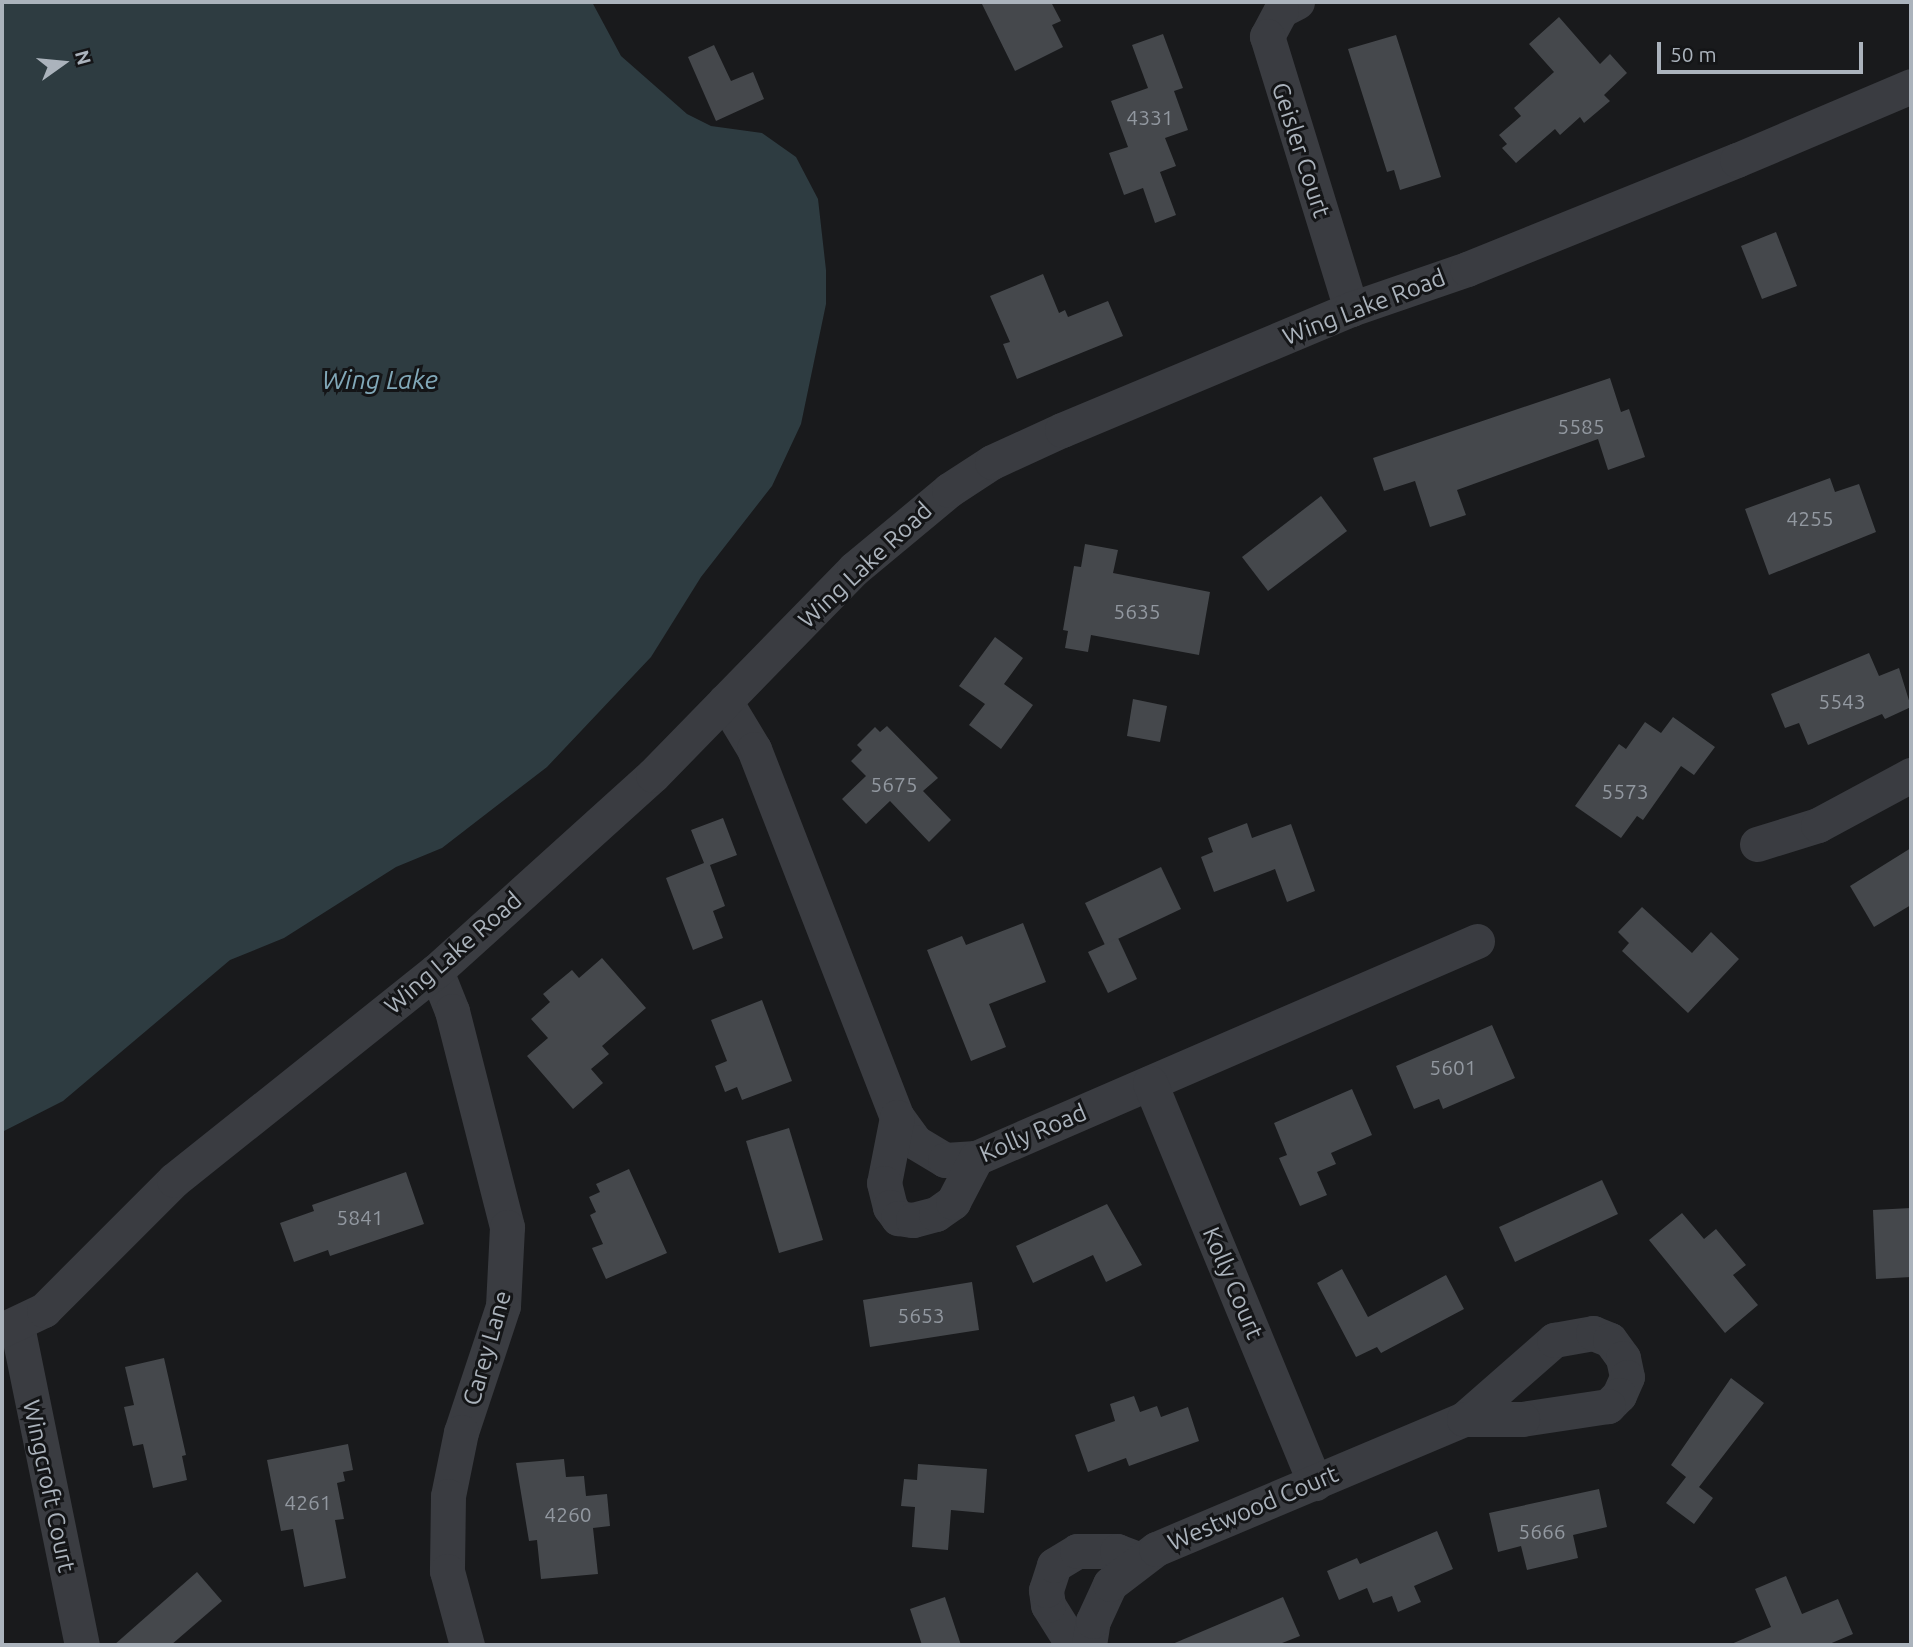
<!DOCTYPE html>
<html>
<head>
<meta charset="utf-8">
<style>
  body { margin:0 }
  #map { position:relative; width:1913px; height:1647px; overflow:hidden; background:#191a1c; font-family:Ubuntu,sans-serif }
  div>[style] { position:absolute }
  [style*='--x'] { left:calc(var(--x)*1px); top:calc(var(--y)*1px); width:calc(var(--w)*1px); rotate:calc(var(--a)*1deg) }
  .water>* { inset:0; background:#2e3c41 }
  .building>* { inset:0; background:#45484c }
  .minor>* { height:35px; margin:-17.5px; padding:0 17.5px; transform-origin:17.5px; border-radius:17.5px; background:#3a3c41 }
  span { translate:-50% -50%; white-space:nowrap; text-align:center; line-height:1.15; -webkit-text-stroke:6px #141517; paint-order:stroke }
  .number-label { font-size:21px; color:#9298a0 }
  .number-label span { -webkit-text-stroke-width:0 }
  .street-label { font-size:24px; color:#abb3bc }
  .water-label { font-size:26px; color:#81a8b8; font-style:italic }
  .frame { position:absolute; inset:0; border:4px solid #abb3bc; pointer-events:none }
  .north { position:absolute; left:28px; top:28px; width:70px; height:70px; -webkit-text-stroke:5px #141517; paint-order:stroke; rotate:75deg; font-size:19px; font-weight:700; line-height:28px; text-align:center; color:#abb3bc }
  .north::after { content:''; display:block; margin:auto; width:24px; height:32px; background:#abb3bc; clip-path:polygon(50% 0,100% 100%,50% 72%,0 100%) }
  .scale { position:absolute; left:1657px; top:42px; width:206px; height:32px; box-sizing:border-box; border:4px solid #abb3bc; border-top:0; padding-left:9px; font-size:21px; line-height:24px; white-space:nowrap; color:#abb3bc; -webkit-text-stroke:5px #141517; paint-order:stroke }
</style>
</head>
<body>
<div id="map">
  <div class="water">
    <i style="clip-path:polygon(2px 2px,592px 2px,621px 56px,687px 114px,711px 126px,762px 133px,796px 157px,818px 199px,826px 270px,826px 304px,801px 424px,772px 486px,701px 577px,651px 657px,547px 767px,442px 848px,396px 867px,284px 938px,230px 960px,63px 1101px,2px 1132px)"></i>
  </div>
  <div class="building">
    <i style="clip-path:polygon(981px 2px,1051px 2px,1061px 21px,1052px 25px,1063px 47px,1015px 71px)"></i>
    <i style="clip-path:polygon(1559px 17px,1600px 64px,1610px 54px,1627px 73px,1604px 95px,1610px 101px,1584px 123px,1580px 117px,1560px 135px,1555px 129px,1516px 163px,1502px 148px,1507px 144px,1499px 135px,1521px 116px,1514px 108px,1554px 72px,1529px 44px)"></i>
    <i style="clip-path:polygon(1163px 34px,1183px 88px,1174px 91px,1188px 130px,1165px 138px,1176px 166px,1160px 172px,1176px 215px,1155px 223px,1143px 188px,1124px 195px,1109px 153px,1128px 147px,1111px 101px,1148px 88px,1132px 45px)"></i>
    <i style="clip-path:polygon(1396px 35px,1441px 177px,1400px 190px,1394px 170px,1387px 172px,1348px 49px)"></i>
    <i style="clip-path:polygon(714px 45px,731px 81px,753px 72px,764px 99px,716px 121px,688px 57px)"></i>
    <i style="clip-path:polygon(1776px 232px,1797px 286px,1762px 299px,1741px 246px)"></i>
    <i style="clip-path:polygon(1043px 274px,1059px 313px,1065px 310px,1068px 317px,1108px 301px,1123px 336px,1017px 379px,1003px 344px,1010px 342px,990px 296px)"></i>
    <i style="clip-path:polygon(1610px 378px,1621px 412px,1629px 409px,1645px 457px,1608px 470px,1598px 439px,1457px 490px,1466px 515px,1430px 527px,1415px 481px,1384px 491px,1373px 458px)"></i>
    <i style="clip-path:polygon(1830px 478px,1835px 492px,1859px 484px,1876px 532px,1769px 575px,1745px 509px)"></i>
    <i style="clip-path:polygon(1321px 496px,1347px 531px,1268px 591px,1242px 557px)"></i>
    <i style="clip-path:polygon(1085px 544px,1118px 550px,1113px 573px,1210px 592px,1199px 655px,1091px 635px,1088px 652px,1065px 648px,1068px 631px,1063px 630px,1074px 566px,1081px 567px)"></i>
    <i style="clip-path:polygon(995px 637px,1023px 658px,1004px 684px,1033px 705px,1001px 749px,969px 725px,985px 704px,959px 686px)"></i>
    <i style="clip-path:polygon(1869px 653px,1879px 676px,1899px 668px,1911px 707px,1885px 719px,1882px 714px,1808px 745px,1799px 723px,1785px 728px,1771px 694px)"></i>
    <i style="clip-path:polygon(1133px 699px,1167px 706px,1160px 742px,1127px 736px)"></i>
    <i style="clip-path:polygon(1673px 717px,1715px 747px,1694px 775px,1681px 766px,1643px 820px,1637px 816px,1621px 838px,1575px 806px,1619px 744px,1626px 749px,1645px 722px,1661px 733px)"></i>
    <i style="clip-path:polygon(887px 726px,938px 778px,923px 791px,951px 820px,929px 842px,890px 801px,866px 824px,842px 799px,866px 776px,851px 761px,862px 750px,857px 745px,875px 727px,880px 732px)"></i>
    <i style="clip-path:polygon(723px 818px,737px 855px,710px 865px,725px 906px,713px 911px,723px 938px,693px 950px,666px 878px,704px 863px,691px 830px)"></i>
    <i style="clip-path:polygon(1247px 823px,1252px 838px,1291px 824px,1315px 891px,1287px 902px,1275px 869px,1214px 892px,1201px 857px,1213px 852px,1208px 838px)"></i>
    <i style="clip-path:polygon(1911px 848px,1911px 905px,1874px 927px,1850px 886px)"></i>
    <i style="clip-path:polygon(1161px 867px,1181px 909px,1105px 945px,1085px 903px)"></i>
    <i style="clip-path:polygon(1642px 907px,1692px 953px,1711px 932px,1739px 959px,1688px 1013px,1622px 951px,1629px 943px,1618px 932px)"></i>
    <i style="clip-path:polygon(1023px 923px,1046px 982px,989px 1004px,1006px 1047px,971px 1061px,927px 950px,962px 936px,966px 945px)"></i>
    <i style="clip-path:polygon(1118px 938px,1137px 979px,1108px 993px,1088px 952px)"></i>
    <i style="clip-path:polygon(602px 958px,646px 1008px,602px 1046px,609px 1054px,591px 1069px,603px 1083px,573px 1109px,527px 1056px,548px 1038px,531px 1019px,550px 1002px,543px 994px,572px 970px,579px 978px)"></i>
    <i style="clip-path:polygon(762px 1000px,792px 1081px,742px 1100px,737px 1087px,725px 1092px,715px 1066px,727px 1061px,711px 1020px)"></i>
    <i style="clip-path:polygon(1492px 1025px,1515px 1078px,1443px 1109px,1439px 1099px,1414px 1109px,1396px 1066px)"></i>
    <i style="clip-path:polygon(1352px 1089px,1372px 1135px,1331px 1153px,1336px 1164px,1317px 1172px,1327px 1195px,1300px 1206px,1279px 1158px,1287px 1155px,1274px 1123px)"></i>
    <i style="clip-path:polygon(789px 1128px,823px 1240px,779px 1253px,746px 1141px)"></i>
    <i style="clip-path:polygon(629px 1169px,667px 1253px,606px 1279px,592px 1248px,603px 1244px,590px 1215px,596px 1212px,589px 1197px,600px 1192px,596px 1184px)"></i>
    <i style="clip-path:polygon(406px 1172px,424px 1224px,330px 1256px,328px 1250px,294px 1262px,280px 1223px,314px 1211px,312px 1205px)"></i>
    <i style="clip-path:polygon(1602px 1180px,1618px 1214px,1515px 1262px,1499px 1227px)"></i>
    <i style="clip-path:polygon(1107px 1204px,1142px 1265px,1106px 1282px,1093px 1255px,1033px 1283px,1016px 1246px)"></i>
    <i style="clip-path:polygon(1911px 1208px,1911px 1277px,1876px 1279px,1873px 1210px)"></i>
    <i style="clip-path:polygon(1682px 1213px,1704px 1239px,1716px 1229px,1746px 1265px,1733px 1275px,1758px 1305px,1725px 1333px,1649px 1240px)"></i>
    <i style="clip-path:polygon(1342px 1269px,1368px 1317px,1446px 1275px,1464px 1309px,1381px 1353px,1377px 1347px,1356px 1357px,1317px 1283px)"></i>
    <i style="clip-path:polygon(972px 1282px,979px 1330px,870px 1347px,863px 1300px)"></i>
    <i style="clip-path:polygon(164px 1358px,186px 1455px,182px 1456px,187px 1480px,153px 1488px,143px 1444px,133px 1446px,124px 1407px,134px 1405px,125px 1367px)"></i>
    <i style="clip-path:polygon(1731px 1378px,1764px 1403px,1699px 1487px,1713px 1498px,1694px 1524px,1666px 1503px,1686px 1477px,1671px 1465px)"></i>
    <i style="clip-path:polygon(1134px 1396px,1140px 1412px,1157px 1406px,1161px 1417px,1188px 1407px,1199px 1441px,1129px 1466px,1126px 1458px,1088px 1472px,1075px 1435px,1115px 1421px,1110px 1404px)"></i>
    <i style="clip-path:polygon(348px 1444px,353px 1470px,343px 1472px,345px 1481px,337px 1483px,344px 1519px,335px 1520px,346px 1578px,304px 1587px,293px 1529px,281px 1531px,267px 1460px)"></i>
    <i style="clip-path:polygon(564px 1459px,566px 1477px,584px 1476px,586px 1496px,607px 1494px,610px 1526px,593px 1528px,598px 1574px,541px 1579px,537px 1540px,529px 1541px,516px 1463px)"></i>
    <i style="clip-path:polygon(918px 1464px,987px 1469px,984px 1513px,951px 1510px,948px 1550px,912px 1547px,915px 1507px,901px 1506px,904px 1479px,917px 1480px)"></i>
    <i style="clip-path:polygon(1599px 1489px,1607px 1527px,1573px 1535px,1578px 1558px,1527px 1570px,1521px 1546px,1498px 1552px,1489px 1513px)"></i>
    <i style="clip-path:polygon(1437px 1531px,1453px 1569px,1414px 1586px,1421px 1602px,1398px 1612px,1392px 1596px,1373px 1603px,1367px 1588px,1339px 1600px,1327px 1571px,1357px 1558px,1360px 1564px)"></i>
    <i style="clip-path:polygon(197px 1572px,222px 1601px,171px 1645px,114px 1645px)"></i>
    <i style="clip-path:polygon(1786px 1576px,1802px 1614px,1838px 1599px,1853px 1634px,1827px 1645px,1729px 1645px,1771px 1627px,1755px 1589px)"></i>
    <i style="clip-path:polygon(945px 1597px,961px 1645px,922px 1645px,910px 1609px)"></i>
    <i style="clip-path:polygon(1283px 1597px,1300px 1636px,1277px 1645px,1170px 1645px)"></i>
  </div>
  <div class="minor">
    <i style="--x:1297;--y:2;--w:18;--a:153"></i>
    <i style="--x:1281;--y:10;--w:30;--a:118"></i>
    <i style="--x:1267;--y:36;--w:286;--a:72.9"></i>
    <i style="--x:725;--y:701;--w:56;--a:58.9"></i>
    <i style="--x:754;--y:749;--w:395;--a:68.8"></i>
    <i style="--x:897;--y:1117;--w:31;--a:54"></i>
    <i style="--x:915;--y:1142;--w:35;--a:31"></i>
    <i style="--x:945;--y:1160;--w:31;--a:-4"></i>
    <i style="--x:976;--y:1158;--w:546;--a:-23.42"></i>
    <i style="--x:1757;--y:844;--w:64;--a:-17.3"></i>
    <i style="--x:1818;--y:825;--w:106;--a:-28.3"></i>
    <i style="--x:436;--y:971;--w:43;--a:68.2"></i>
    <i style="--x:452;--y:1011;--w:223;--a:75.7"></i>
    <i style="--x:507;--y:1227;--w:79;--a:92.9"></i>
    <i style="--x:503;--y:1306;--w:133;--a:108.4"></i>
    <i style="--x:461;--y:1432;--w:65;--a:101.5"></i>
    <i style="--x:448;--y:1496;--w:75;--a:90.8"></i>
    <i style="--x:447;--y:1571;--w:77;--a:74.9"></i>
    <i style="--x:1150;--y:1083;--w:433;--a:67.6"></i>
    <i style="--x:897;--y:1117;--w:67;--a:101.1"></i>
    <i style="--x:884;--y:1183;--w:25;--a:76"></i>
    <i style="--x:890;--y:1207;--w:14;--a:54"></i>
    <i style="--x:898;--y:1218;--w:15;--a:8"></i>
    <i style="--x:913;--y:1220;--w:24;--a:-15"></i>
    <i style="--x:936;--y:1214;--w:21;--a:-35"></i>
    <i style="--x:953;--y:1202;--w:50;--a:-62.4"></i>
    <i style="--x:17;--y:1326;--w:326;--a:78.5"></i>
    <i style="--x:2;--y:1330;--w:47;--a:-25.5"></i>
    <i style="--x:44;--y:1310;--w:184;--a:-45"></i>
    <i style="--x:174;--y:1180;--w:335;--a:-38.6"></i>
    <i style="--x:436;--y:971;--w:292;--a:-42.1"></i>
    <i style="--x:653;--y:775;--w:288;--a:-45.7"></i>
    <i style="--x:854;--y:569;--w:124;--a:-39.7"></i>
    <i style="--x:949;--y:490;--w:51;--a:-33.1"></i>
    <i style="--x:992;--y:462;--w:77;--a:-24.6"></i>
    <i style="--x:1062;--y:430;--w:313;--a:-22.7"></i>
    <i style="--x:1351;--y:309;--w:123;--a:-19"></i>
    <i style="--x:1467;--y:269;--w:291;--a:-22"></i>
    <i style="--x:1737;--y:160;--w:189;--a:-23"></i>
    <i style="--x:1073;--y:1645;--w:47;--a:-122"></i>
    <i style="--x:1048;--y:1605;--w:15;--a:-98"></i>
    <i style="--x:1046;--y:1590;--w:26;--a:-72"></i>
    <i style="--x:1054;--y:1565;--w:27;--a:-31"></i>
    <i style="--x:1077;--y:1551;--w:40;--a:0"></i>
    <i style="--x:1117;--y:1551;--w:22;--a:21"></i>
    <i style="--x:1089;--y:1645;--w:24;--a:-81"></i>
    <i style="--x:1093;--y:1621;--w:41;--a:-65.3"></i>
    <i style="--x:1110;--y:1584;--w:58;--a:-37.3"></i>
    <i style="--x:1156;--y:1549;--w:334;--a:-22.9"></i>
    <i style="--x:1464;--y:1419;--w:120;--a:-41.3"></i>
    <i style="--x:1554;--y:1340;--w:40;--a:-10"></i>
    <i style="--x:1593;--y:1333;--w:18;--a:22"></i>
    <i style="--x:1610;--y:1340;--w:22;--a:54"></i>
    <i style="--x:1623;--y:1358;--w:19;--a:78"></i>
    <i style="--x:1627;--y:1377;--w:20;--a:114"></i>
    <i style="--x:1619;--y:1395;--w:16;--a:135"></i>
    <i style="--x:1608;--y:1406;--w:87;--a:171.4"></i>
    <i style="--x:1522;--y:1419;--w:58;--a:180"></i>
  </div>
  <div class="number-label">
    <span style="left:1150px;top:117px">4331</span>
    <span style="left:1581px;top:426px">5585</span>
    <span style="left:1810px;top:518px">4255</span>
    <span style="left:1137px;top:611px">5635</span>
    <span style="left:1842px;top:701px">5543</span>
    <span style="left:894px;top:784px">5675</span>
    <span style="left:1625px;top:791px">5573</span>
    <span style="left:1453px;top:1067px">5601</span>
    <span style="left:360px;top:1217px">5841</span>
    <span style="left:921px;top:1315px">5653</span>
    <span style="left:308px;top:1502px">4261</span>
    <span style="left:568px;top:1514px">4260</span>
    <span style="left:1542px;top:1531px">5666</span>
  </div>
  <div class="street-label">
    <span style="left:1301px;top:150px;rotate:72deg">Geisler Court</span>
    <span style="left:1364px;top:307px;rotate:-21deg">Wing Lake Road</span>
    <span style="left:865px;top:565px;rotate:-43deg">Wing Lake Road</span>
    <span style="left:453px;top:953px;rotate:-41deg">Wing Lake Road</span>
    <span style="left:1033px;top:1133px;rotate:-23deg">Kolly Road</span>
    <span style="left:1233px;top:1283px;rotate:67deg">Kolly Court</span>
    <span style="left:487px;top:1348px;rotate:-74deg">Carey Lane</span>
    <span style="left:49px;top:1486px;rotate:78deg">Wingcroft Court</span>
    <span style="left:1253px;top:1508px;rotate:-23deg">Westwood Court</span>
  </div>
  <div class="water-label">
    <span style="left:380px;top:380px">Wing Lake</span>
  </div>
  <div class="frame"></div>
  <div class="north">N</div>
  <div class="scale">50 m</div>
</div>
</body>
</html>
